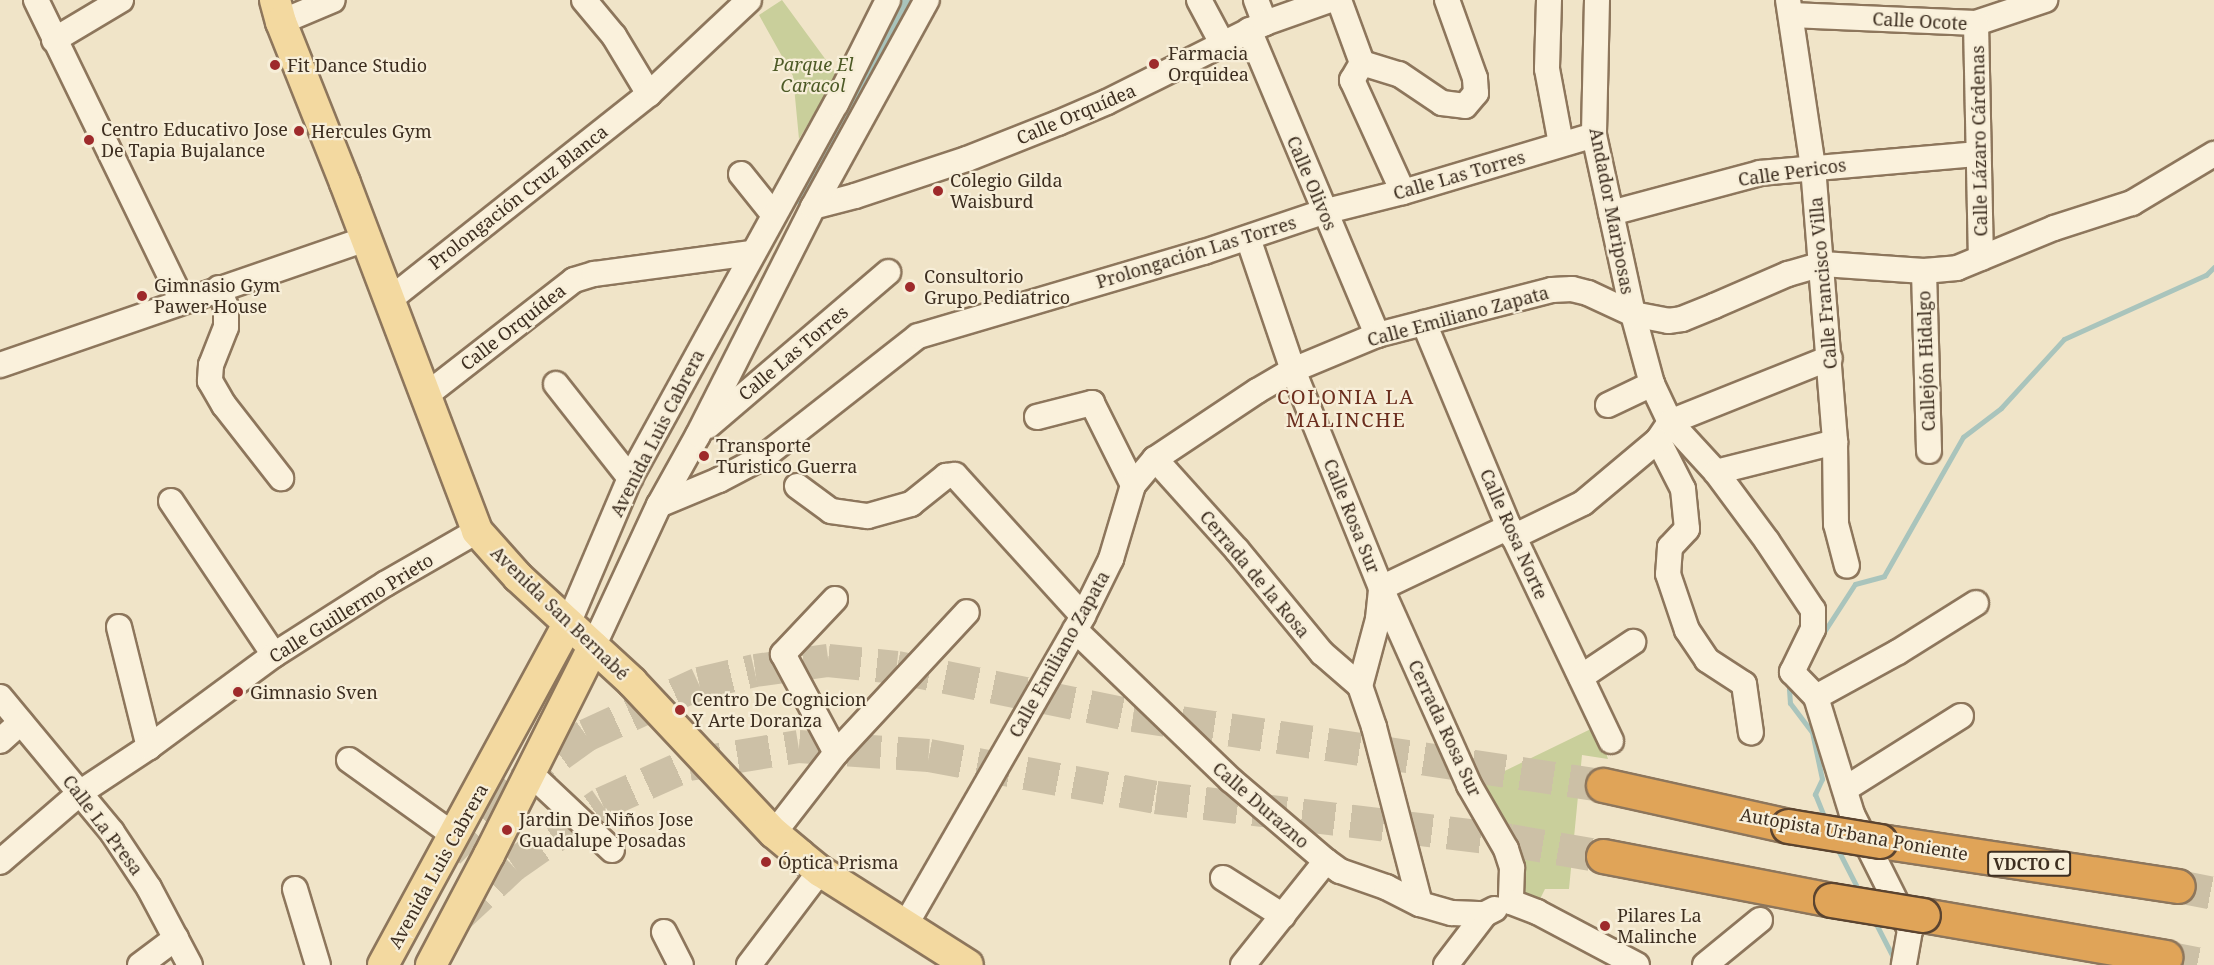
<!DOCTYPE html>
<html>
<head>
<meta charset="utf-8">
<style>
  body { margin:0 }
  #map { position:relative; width:2214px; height:965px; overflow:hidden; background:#f0e4c8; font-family:"Noto Serif",serif }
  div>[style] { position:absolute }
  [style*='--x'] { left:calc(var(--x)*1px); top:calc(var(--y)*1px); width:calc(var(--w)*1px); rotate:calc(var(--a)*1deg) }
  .green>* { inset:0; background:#c9cf9b }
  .stream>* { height:5px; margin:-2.5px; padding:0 2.5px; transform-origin:2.5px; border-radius:2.5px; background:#a9c4bc }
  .canal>* { height:20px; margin:-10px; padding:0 10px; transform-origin:10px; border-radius:10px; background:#a9c4bc }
  .highway-tunnel>* { height:33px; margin-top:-16.5px; transform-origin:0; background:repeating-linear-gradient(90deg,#ccc0a6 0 33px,transparent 0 49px) }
  .roads { filter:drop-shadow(2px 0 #8d765c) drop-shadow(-2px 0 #8d765c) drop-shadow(0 2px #8d765c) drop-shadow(0 -2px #8d765c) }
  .minor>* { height:24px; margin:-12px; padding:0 12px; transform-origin:12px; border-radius:12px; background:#faf1dc }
  .major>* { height:30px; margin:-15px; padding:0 15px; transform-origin:15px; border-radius:15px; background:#f3d9a0 }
  .highway>* { height:33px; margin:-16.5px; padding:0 16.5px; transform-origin:16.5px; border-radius:16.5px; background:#e0a458 }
  .bridges { filter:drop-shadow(2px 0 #5b4430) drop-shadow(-2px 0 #5b4430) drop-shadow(0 2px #5b4430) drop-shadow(0 -2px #5b4430) }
  .highway-bridge>* { height:33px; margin:-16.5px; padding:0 16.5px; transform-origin:16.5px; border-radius:16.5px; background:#e0a458 }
  .dots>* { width:16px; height:16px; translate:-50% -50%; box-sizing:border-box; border:3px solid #f7eed8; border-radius:50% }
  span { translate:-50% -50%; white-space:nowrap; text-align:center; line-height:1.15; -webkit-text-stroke:4.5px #f7eed8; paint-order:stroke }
  .shield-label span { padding:2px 4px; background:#f7eed8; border:2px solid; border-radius:4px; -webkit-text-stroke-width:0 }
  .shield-label { font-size:16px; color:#3d2e20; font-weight:700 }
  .street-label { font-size:18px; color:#3d2e20 }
  .poi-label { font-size:18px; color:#3d2e20 }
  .left { translate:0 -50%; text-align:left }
  .park-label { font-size:18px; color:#4d5a26; font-style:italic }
  .neighbourhood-label { font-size:20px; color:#6b2e1e; letter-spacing:1.5px }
</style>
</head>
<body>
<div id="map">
  <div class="green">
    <i style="clip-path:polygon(782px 0,837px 75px,799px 139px,793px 76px,759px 15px)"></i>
    <i style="clip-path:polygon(1597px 726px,1608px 759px,1582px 755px,1569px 889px,1545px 889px,1537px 905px,1517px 900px,1518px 868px,1496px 806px,1484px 781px)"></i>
  </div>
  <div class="stream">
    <i style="--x:1820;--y:638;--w:64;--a:-57.1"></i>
    <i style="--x:1855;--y:584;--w:30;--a:-15"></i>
    <i style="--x:1884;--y:576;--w:160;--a:-60.4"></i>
    <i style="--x:1963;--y:437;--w:48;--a:-37.3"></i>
    <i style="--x:2001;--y:408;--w:93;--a:-47.6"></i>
    <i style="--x:2064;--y:339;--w:156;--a:-24.3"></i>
    <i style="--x:2206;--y:275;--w:11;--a:-45"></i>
    <i style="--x:1793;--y:682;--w:8;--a:120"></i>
    <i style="--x:1789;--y:689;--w:14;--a:86"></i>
    <i style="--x:1790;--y:703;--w:36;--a:53"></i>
    <i style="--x:1812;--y:732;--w:48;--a:78"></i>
    <i style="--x:1822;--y:779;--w:17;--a:115"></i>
    <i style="--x:1815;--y:794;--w:29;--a:68"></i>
    <i style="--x:1836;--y:846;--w:51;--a:62.9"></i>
    <i style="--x:1873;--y:918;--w:48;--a:62.9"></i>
  </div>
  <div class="canal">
    <i style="--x:805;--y:198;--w:223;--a:-62.7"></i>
  </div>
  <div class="highway-tunnel">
    <i style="--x:448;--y:852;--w:58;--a:-46.4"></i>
    <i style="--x:488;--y:810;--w:42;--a:-40.2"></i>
    <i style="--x:520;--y:783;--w:82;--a:-36"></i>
    <i style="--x:586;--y:735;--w:124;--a:-24.7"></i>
    <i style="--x:699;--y:683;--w:57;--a:-13.1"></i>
    <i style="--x:755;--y:670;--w:74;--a:-7.8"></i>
    <i style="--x:828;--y:660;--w:69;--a:5.8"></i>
    <i style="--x:897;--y:667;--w:241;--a:11.5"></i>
    <i style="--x:1133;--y:715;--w:475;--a:8.5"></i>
    <i style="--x:2178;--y:886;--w:37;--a:11"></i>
    <i style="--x:457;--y:917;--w:76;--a:-42.9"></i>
    <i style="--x:513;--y:865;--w:108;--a:-34.9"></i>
    <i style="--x:602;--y:803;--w:95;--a:-24.1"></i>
    <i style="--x:689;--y:764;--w:111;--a:-9.3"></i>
    <i style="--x:799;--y:746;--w:130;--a:4"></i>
    <i style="--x:929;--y:755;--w:231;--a:10.5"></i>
    <i style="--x:1156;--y:797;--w:357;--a:6.9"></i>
    <i style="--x:1510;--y:840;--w:94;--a:9.8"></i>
    <i style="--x:2165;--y:957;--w:42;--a:11"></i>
  </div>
  <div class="roads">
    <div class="minor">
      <i style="--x:36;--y:0;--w:335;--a:64.1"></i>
      <i style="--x:584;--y:0;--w:47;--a:50.2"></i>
      <i style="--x:614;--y:36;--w:68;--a:58.9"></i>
      <i style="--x:1199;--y:0;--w:49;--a:61.9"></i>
      <i style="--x:1256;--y:0;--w:25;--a:69"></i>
      <i style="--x:1339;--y:0;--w:67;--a:69.9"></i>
      <i style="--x:1362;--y:63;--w:39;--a:17"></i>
      <i style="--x:1399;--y:74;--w:52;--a:34"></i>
      <i style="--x:1442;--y:103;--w:23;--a:7"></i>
      <i style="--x:1465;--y:106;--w:17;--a:-50"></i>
      <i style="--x:1476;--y:93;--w:15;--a:-94"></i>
      <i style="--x:1475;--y:78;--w:83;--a:-109.7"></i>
      <i style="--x:1549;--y:0;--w:69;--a:91.7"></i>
      <i style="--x:1547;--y:69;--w:76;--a:79.4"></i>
      <i style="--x:1597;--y:0;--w:135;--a:91.3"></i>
      <i style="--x:1594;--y:135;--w:183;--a:77.7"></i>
      <i style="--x:1633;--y:314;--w:73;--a:74.8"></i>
      <i style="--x:1652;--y:384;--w:42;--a:64.7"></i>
      <i style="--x:1670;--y:422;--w:68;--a:47.4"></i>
      <i style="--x:1716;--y:472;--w:86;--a:53.5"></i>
      <i style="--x:1767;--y:541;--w:83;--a:56.3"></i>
      <i style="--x:1813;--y:610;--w:19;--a:90"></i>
      <i style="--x:1813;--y:629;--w:48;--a:116"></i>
      <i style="--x:1792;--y:672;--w:35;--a:46"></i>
      <i style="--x:1816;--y:697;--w:122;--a:72.9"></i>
      <i style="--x:1852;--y:814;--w:130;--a:63.4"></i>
      <i style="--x:1910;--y:930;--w:36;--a:100"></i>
      <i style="--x:1788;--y:0;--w:169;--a:81.5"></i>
      <i style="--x:1813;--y:167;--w:276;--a:85.4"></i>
      <i style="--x:1835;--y:442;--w:82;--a:89.3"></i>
      <i style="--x:1836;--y:524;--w:43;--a:75.3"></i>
      <i style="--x:1791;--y:15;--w:185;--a:2.5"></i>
      <i style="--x:1976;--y:23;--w:73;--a:-18.4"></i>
      <i style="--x:281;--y:22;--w:56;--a:-22.9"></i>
      <i style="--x:1976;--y:23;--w:235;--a:88.8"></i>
      <i style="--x:1249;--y:30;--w:331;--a:67.2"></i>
      <i style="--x:54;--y:40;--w:78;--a:-30.8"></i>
      <i style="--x:1362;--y:63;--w:20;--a:120"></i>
      <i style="--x:1352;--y:80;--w:123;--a:65.5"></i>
      <i style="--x:741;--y:174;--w:51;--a:51.3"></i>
      <i style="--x:813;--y:207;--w:43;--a:-14.7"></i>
      <i style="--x:855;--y:196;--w:118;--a:-18.3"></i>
      <i style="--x:967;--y:159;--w:98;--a:-21.6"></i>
      <i style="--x:1058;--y:123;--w:53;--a:-23.2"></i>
      <i style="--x:1107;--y:102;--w:177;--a:-26.6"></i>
      <i style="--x:1265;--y:23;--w:69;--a:-19.5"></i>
      <i style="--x:1611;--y:213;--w:154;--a:-15"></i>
      <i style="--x:1760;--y:173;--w:219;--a:-5"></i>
      <i style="--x:1248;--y:238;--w:139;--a:71.2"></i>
      <i style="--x:1293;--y:370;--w:235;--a:68"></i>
      <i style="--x:1381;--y:588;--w:216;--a:65.9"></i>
      <i style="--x:1469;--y:785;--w:74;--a:60"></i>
      <i style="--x:1506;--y:849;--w:20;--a:72"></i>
      <i style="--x:1512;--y:868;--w:34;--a:92"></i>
      <i style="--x:1924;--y:271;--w:180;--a:88.4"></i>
      <i style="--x:219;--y:288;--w:20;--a:70"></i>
      <i style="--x:226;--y:307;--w:20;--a:90"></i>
      <i style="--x:226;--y:327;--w:41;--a:111.5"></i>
      <i style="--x:211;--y:365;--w:16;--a:94"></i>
      <i style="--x:210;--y:381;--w:28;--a:60"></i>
      <i style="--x:224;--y:405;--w:93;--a:52"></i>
      <i style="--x:388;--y:301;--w:333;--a:-38.4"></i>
      <i style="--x:649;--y:94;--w:137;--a:-43.2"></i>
      <i style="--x:1424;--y:323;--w:221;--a:67.4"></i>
      <i style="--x:1509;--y:527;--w:237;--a:64.5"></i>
      <i style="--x:0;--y:365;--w:386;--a:-19"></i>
      <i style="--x:556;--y:384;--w:120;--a:51.8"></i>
      <i style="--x:425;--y:396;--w:189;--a:-37.9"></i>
      <i style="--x:574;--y:280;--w:21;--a:-17"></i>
      <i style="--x:594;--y:274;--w:158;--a:-7.6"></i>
      <i style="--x:1608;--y:405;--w:49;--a:-25.5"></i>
      <i style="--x:1037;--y:417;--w:57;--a:-14.3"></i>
      <i style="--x:1092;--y:403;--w:92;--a:63.4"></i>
      <i style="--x:708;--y:426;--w:237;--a:-40.5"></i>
      <i style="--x:1658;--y:440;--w:55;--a:63"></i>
      <i style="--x:1683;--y:489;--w:40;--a:84.3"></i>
      <i style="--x:1687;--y:529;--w:25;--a:133"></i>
      <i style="--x:1670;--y:547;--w:27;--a:94"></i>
      <i style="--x:1668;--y:574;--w:59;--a:71.3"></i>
      <i style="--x:1687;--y:630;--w:36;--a:56"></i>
      <i style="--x:1707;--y:660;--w:44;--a:33"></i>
      <i style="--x:1744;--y:684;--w:49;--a:81.9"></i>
      <i style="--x:1155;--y:459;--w:122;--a:48"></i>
      <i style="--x:1237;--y:550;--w:134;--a:50.5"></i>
      <i style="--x:1322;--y:653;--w:50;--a:41"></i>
      <i style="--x:1716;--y:472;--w:123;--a:-14.1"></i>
      <i style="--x:797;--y:486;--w:42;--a:36.3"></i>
      <i style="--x:831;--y:511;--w:37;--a:8"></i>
      <i style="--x:868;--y:516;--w:45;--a:-15.6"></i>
      <i style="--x:911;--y:504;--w:45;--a:-38.7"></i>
      <i style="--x:946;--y:476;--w:9;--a:-6"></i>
      <i style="--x:955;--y:475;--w:190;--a:47.8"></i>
      <i style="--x:171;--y:501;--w:185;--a:56.2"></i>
      <i style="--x:659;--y:505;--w:65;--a:-22.6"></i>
      <i style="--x:719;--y:480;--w:52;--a:-27.6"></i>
      <i style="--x:765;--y:456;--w:194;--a:-38.1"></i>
      <i style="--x:918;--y:336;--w:298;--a:-16.4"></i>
      <i style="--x:1204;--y:252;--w:126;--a:-18.6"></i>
      <i style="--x:1323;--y:212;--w:82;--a:-14"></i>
      <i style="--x:1403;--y:192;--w:199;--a:-16.6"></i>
      <i style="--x:1513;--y:537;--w:78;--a:-25.9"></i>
      <i style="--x:1583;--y:503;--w:98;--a:-40"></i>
      <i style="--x:1658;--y:440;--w:22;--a:-56"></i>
      <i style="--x:1670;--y:422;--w:172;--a:-21.8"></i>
      <i style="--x:1381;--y:588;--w:142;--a:-25.5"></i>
      <i style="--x:1381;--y:590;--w:29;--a:96"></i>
      <i style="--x:1378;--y:619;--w:69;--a:105"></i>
      <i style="--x:1360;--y:686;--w:43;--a:71.1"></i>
      <i style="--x:1374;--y:727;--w:183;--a:75.4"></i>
      <i style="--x:835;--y:599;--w:76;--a:133.4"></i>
      <i style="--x:783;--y:654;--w:112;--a:61.8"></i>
      <i style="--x:568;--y:624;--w:159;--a:-67"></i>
      <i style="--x:630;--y:478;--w:427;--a:-61.2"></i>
      <i style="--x:836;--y:104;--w:116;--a:-63.4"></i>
      <i style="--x:119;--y:627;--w:124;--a:76"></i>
      <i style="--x:1075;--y:630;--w:216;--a:43.9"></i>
      <i style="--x:1231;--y:780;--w:125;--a:40.5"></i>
      <i style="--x:1326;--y:861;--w:17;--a:36"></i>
      <i style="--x:1340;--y:871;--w:49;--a:19.2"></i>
      <i style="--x:1386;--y:887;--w:38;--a:27"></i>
      <i style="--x:1420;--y:904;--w:33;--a:16"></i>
      <i style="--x:1452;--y:913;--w:33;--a:2"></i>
      <i style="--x:593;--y:647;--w:157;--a:-65.1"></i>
      <i style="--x:659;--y:505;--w:80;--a:-60.9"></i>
      <i style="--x:698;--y:435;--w:255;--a:-63.2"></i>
      <i style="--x:813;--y:207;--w:236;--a:-61.2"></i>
      <i style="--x:1581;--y:677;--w:63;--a:-33.9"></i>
      <i style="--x:0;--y:697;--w:175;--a:50.3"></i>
      <i style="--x:112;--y:832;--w:67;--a:56.5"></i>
      <i style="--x:149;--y:888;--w:87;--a:62"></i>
      <i style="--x:1816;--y:697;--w:94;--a:-28.8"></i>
      <i style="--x:1898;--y:652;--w:92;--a:-32.1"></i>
      <i style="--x:0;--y:741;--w:28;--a:-42"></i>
      <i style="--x:349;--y:760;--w:130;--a:35.6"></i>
      <i style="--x:531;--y:774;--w:111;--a:43.2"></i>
      <i style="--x:1845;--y:789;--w:137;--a:-32.2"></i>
      <i style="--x:774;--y:833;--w:101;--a:-52.2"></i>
      <i style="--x:836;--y:753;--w:192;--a:-47.1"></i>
      <i style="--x:0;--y:862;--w:107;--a:-40.8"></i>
      <i style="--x:81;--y:792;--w:82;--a:-33.5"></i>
      <i style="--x:149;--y:747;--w:155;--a:-36.4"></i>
      <i style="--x:274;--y:655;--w:132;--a:-32.6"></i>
      <i style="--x:385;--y:584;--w:106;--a:-29.9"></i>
      <i style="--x:1223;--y:878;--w:71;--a:32.3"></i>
      <i style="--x:295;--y:889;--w:79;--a:73.2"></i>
      <i style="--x:1511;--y:902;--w:28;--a:21"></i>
      <i style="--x:1537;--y:912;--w:113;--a:27.9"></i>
      <i style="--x:906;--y:924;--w:355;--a:-60.1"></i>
      <i style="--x:1083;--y:616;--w:64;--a:-63.8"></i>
      <i style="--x:1111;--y:559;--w:77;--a:-73.4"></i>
      <i style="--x:1133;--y:485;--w:34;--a:-50"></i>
      <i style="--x:1155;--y:459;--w:123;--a:-33.7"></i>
      <i style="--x:1257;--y:391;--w:42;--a:-30.3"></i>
      <i style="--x:1293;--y:370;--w:91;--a:-22.6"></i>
      <i style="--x:1377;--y:335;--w:181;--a:-14.4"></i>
      <i style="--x:1552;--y:290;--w:20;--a:-3"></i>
      <i style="--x:1572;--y:289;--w:16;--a:14"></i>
      <i style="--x:1588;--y:293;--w:50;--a:25"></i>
      <i style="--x:1633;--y:314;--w:36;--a:11"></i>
      <i style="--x:1668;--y:321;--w:14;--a:-8"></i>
      <i style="--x:1682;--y:319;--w:35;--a:-22"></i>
      <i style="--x:1714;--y:306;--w:81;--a:-23.4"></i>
      <i style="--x:1788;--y:274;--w:36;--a:-16"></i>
      <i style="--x:1823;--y:264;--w:101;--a:4"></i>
      <i style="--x:1924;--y:271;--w:33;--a:-5"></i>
      <i style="--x:1957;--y:268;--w:105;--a:-22.4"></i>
      <i style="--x:2054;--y:228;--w:82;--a:-17.8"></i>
      <i style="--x:2132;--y:203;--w:96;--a:-30.9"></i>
      <i style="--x:664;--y:932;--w:37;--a:63"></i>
      <i style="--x:140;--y:965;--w:45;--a:-36.9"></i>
      <i style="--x:749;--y:965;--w:118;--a:-52.9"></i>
      <i style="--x:1243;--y:965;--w:133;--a:-51.4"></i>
      <i style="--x:1446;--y:965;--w:64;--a:-52.6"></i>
      <i style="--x:1485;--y:914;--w:11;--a:-27"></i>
      <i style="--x:1705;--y:965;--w:71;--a:-39.3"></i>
    </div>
    <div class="major">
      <i style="--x:275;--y:0;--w:23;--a:75"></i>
      <i style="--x:281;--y:22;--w:173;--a:68.3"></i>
      <i style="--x:345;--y:183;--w:372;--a:69.2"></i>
      <i style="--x:477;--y:531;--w:62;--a:48.3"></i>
      <i style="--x:518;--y:577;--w:155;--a:42.6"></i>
      <i style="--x:632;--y:682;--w:207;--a:46.8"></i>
      <i style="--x:774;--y:833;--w:34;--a:40"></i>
      <i style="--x:800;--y:855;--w:26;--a:39"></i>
      <i style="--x:820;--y:871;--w:175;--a:32.4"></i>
      <i style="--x:383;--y:965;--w:388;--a:-61.5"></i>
      <i style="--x:431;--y:965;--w:124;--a:-62.2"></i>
      <i style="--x:489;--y:855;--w:233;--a:-63.4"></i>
    </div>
    <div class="highway">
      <i style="--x:1603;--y:785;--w:189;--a:12.5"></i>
      <i style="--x:1880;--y:841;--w:301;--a:8.6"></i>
      <i style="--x:1603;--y:856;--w:232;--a:10.9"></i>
      <i style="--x:1923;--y:915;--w:246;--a:9.8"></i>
    </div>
  </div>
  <div class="bridges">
    <div class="highway-bridge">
      <i style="--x:1788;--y:826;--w:93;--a:9.3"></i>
      <i style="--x:1831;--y:900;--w:93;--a:9.3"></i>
    </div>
  </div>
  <div class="dots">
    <i style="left:1154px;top:64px;background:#9e2a2b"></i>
    <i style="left:275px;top:65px;background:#9e2a2b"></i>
    <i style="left:299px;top:131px;background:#9e2a2b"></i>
    <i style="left:89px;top:140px;background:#9e2a2b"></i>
    <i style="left:938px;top:191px;background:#9e2a2b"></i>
    <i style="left:910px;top:287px;background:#9e2a2b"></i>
    <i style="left:142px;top:296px;background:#9e2a2b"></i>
    <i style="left:704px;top:456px;background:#9e2a2b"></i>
    <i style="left:238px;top:692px;background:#9e2a2b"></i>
    <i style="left:680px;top:710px;background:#9e2a2b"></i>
    <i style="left:507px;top:830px;background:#9e2a2b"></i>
    <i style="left:766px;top:862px;background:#9e2a2b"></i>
    <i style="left:1605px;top:926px;background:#9e2a2b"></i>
  </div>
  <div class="shield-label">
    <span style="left:2029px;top:864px">VDCTO C</span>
  </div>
  <div class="street-label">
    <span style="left:1920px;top:21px;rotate:3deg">Calle Ocote</span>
    <span style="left:1076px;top:114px;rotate:-23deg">Calle Orquídea</span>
    <span style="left:1979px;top:141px;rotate:-91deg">Calle Lázaro Cárdenas</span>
    <span style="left:1792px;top:172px;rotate:-8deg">Calle Pericos</span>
    <span style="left:1459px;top:175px;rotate:-16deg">Calle Las Torres</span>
    <span style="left:1312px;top:183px;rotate:67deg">Calle Olivos</span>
    <span style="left:518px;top:197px;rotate:-38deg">Prolongación Cruz Blanca</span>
    <span style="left:1612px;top:211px;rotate:79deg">Andador Mariposas</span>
    <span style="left:1196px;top:252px;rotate:-17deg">Prolongación Las Torres</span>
    <span style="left:1823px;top:283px;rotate:-95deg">Calle Francisco Villa</span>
    <span style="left:1458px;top:316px;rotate:-15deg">Calle Emiliano Zapata</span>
    <span style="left:513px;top:327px;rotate:-38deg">Calle Orquídea</span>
    <span style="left:793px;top:353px;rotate:-40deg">Calle Las Torres</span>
    <span style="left:1926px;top:361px;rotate:-92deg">Callejón Hidalgo</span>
    <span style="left:657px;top:433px;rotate:-63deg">Avenida Luis Cabrera</span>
    <span style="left:1352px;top:516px;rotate:68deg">Calle Rosa Sur</span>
    <span style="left:1514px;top:534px;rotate:66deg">Calle Rosa Norte</span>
    <span style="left:1255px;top:574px;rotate:50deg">Cerrada de la Rosa</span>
    <span style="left:351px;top:608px;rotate:-32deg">Calle Guillermo Prieto</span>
    <span style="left:560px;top:613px;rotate:44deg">Avenida San Bernabé</span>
    <span style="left:1059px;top:654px;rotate:-61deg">Calle Emiliano Zapata</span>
    <span style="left:1445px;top:728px;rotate:65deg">Cerrada Rosa Sur</span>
    <span style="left:1261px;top:805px;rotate:41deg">Calle Durazno</span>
    <span style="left:103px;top:825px;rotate:53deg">Calle La Presa</span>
    <span style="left:1854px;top:834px;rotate:10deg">Autopista Urbana Poniente</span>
    <span style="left:438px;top:866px;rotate:-61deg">Avenida Luis Cabrera</span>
  </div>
  <div class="poi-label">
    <span class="left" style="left:1168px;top:64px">Farmacia<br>Orquidea</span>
    <span class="left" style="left:287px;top:65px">Fit Dance Studio</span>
    <span class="left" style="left:101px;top:140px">Centro Educativo Jose<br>De Tapia Bujalance</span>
    <span class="left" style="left:311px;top:131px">Hercules Gym</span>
    <span class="left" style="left:950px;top:191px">Colegio Gilda<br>Waisburd</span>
    <span class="left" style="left:924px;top:287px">Consultorio<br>Grupo Pediatrico</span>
    <span class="left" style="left:154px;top:296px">Gimnasio Gym<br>Pawer House</span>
    <span class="left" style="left:716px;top:456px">Transporte<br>Turistico Guerra</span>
    <span class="left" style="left:250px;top:692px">Gimnasio Sven</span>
    <span class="left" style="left:692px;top:710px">Centro De Cognicion<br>Y Arte Doranza</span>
    <span class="left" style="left:519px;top:830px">Jardin De Niños Jose<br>Guadalupe Posadas</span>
    <span class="left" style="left:778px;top:862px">Óptica Prisma</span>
    <span class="left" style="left:1617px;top:926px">Pilares La<br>Malinche</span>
  </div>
  <div class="park-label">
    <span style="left:813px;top:75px">Parque El<br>Caracol</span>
  </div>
  <div class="neighbourhood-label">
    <span style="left:1346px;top:408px">COLONIA LA<br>MALINCHE</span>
  </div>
</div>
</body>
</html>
